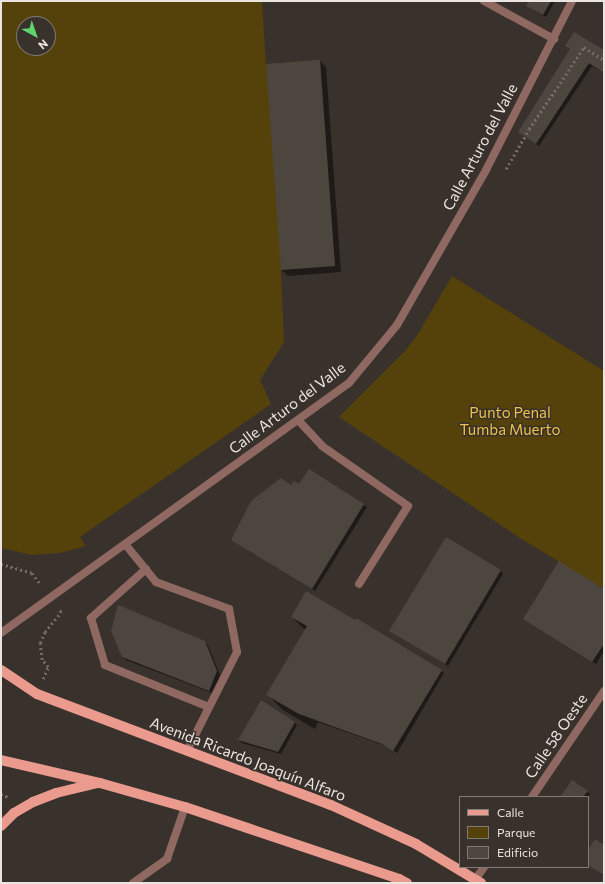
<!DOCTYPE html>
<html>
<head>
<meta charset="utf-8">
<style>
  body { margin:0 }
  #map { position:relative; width:605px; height:884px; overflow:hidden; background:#39312c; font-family:Commissioner,sans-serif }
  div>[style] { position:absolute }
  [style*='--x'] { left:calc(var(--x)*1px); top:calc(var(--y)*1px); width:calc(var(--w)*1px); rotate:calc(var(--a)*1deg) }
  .green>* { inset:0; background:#55420b }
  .shadow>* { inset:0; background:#0007 }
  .building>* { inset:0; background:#4d463f }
  .path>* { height:2.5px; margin-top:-1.25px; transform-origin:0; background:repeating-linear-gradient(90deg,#756d69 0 2px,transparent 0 5px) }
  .lane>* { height:8px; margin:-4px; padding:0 4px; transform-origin:4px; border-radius:4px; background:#8f6861 }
  .primary>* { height:10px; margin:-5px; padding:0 5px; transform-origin:5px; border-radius:5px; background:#ea9b8d }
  span { translate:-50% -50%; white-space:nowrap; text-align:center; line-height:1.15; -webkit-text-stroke:3px #39312c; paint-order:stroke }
  .street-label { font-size:15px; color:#ebe5e2 }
  .park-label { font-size:15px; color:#efc146 }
  .frame { position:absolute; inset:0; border:2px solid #ebe5e2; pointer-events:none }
  .legend { position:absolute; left:459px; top:796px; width:130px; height:72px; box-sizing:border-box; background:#39312c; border:1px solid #807975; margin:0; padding:5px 7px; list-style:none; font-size:12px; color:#ebe5e2 }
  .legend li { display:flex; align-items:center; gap:8px; height:20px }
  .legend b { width:20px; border:1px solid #807975 }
  .north { position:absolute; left:16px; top:16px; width:40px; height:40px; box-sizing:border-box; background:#39312c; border:1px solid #807975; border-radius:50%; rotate:140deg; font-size:11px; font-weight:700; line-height:16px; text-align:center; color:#ebe5e2 }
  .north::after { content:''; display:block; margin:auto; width:14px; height:18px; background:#5dd56c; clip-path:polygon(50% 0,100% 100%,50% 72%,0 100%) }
</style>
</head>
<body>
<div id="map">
  <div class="green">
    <i style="clip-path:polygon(evenodd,1px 1px,262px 1px,266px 64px,320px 60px,335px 266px,281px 270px,284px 342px,260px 380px,271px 404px,80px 537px,86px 546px,60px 553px,32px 555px,1px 548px,1px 1px,24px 24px,48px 24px,48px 48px,24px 48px,24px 24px)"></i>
    <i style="clip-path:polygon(452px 276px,604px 371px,604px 589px,520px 538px,339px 417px,405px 351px,418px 334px)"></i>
  </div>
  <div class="shadow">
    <i style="clip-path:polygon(530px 1px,555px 1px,546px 17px,530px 8px,527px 6px)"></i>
    <i style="clip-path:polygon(566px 46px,604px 51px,604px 73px,592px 66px,539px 146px,522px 134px,571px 50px)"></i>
    <i style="clip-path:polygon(320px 61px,326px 67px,341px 272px,288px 276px,282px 270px)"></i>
    <i style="clip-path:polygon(309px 470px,367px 507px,315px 591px,232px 540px,291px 486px,299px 486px)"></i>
    <i style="clip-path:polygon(501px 571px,503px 574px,448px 666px,393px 633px)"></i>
    <i style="clip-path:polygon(604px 590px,604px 651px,596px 664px,525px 619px)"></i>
    <i style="clip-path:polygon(292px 617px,441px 670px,444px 673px,397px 753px,386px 746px,318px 722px,315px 729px,283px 710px,268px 695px,306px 631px)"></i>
    <i style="clip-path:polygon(205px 642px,208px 645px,220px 675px,212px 693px,126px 660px,123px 657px)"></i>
    <i style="clip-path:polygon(294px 722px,297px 725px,281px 754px,242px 743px,239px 740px)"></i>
    <i style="clip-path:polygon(587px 791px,590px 794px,588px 797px,561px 797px)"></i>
  </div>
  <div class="building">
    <i style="clip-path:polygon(529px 1px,551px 1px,543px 15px,526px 6px)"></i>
    <i style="clip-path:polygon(574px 32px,604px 50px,604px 73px,589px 63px,536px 144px,518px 132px,570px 49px,565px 46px)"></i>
    <i style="clip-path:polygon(320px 60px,335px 266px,281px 270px,266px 64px)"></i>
    <i style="clip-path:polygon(309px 469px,364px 504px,312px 589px,231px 540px,251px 501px,281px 478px,291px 485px,294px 481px,299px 484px)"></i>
    <i style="clip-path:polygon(446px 537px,501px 570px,445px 664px,389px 631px)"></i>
    <i style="clip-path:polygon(559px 561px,604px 589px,604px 644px,592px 662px,523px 619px)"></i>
    <i style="clip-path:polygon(306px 591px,355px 620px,356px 618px,442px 670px,393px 751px,382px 744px,299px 714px,266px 695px,307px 626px,291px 617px)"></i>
    <i style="clip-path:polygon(118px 605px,205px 641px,217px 671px,209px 691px,122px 657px,111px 631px)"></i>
    <i style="clip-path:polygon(261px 700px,295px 722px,278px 752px,238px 740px)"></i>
    <i style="clip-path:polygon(572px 780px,588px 791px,583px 797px,560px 797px)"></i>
    <i style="clip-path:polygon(595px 839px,604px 845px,604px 875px,588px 865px,588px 850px)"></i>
  </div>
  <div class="path">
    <i style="--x:506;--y:169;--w:46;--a:-60.1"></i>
    <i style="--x:529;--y:129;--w:99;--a:-56.1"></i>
    <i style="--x:584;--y:47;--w:24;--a:33"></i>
    <i style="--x:1;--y:564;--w:32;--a:16"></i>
    <i style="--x:32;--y:573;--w:15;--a:53"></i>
    <i style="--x:43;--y:679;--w:13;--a:-67"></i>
    <i style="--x:48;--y:667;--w:9;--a:-131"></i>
    <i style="--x:42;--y:660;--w:17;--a:-97"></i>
    <i style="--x:40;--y:643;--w:12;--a:-66"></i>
    <i style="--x:45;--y:632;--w:26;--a:-51"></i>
    <i style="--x:61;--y:612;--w:3;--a:-135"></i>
    <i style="--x:1;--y:794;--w:8;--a:23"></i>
  </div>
  <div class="lane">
    <i style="--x:484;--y:1;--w:80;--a:28.5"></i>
    <i style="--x:298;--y:420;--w:35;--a:47"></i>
    <i style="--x:322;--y:446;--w:105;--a:34.9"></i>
    <i style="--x:408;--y:506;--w:92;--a:122.1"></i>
    <i style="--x:125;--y:544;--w:49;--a:50.8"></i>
    <i style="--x:156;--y:582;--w:78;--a:20.3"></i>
    <i style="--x:229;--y:609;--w:44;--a:79.5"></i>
    <i style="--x:237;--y:652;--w:111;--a:116.8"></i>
    <i style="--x:146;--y:569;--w:74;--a:138.3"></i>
    <i style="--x:91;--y:618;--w:49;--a:73.4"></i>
    <i style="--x:105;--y:665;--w:112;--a:22"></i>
    <i style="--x:1;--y:633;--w:428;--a:-35.7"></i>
    <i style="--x:349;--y:383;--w:75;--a:-50.4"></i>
    <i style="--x:397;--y:325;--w:179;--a:-60.1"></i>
    <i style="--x:486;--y:170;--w:190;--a:-63"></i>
    <i style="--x:532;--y:797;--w:128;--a:-55.8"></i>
    <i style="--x:475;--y:880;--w:16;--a:-55"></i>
    <i style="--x:133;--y:883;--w:42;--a:-35.2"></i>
    <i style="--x:167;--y:859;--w:55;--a:-70.9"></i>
  </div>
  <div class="primary">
    <i style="--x:1;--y:670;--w:43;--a:33.7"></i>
    <i style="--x:37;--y:694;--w:314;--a:20.7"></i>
    <i style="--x:331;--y:805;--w:94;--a:24.6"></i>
    <i style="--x:416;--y:844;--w:76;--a:31"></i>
    <i style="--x:1;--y:760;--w:102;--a:13.1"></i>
    <i style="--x:100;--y:783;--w:88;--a:15.8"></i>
    <i style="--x:185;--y:807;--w:226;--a:18.6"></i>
    <i style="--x:399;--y:879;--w:9;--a:27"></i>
    <i style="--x:1;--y:826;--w:18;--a:-45"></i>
    <i style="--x:14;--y:813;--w:22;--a:-30"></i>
    <i style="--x:33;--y:802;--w:25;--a:-21"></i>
    <i style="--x:56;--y:793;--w:42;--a:-13.7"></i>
  </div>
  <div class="street-label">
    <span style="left:480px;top:147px;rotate:-62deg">Calle Arturo del Valle</span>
    <span style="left:287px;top:408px;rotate:-37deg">Calle Arturo del Valle</span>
    <span style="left:556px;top:736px;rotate:-56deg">Calle 58 Oeste</span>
    <span style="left:248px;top:759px;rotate:21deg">Avenida Ricardo Joaquín Alfaro</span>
  </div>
  <div class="park-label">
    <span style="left:510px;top:421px">Punto Penal<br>Tumba Muerto</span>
  </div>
  <div class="frame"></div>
  <ul class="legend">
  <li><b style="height:5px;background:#ea9b8d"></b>Calle</li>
  <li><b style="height:11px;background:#55420b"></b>Parque</li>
  <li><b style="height:11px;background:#4d463f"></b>Edificio</li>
  </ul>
  <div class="north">N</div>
</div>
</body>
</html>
